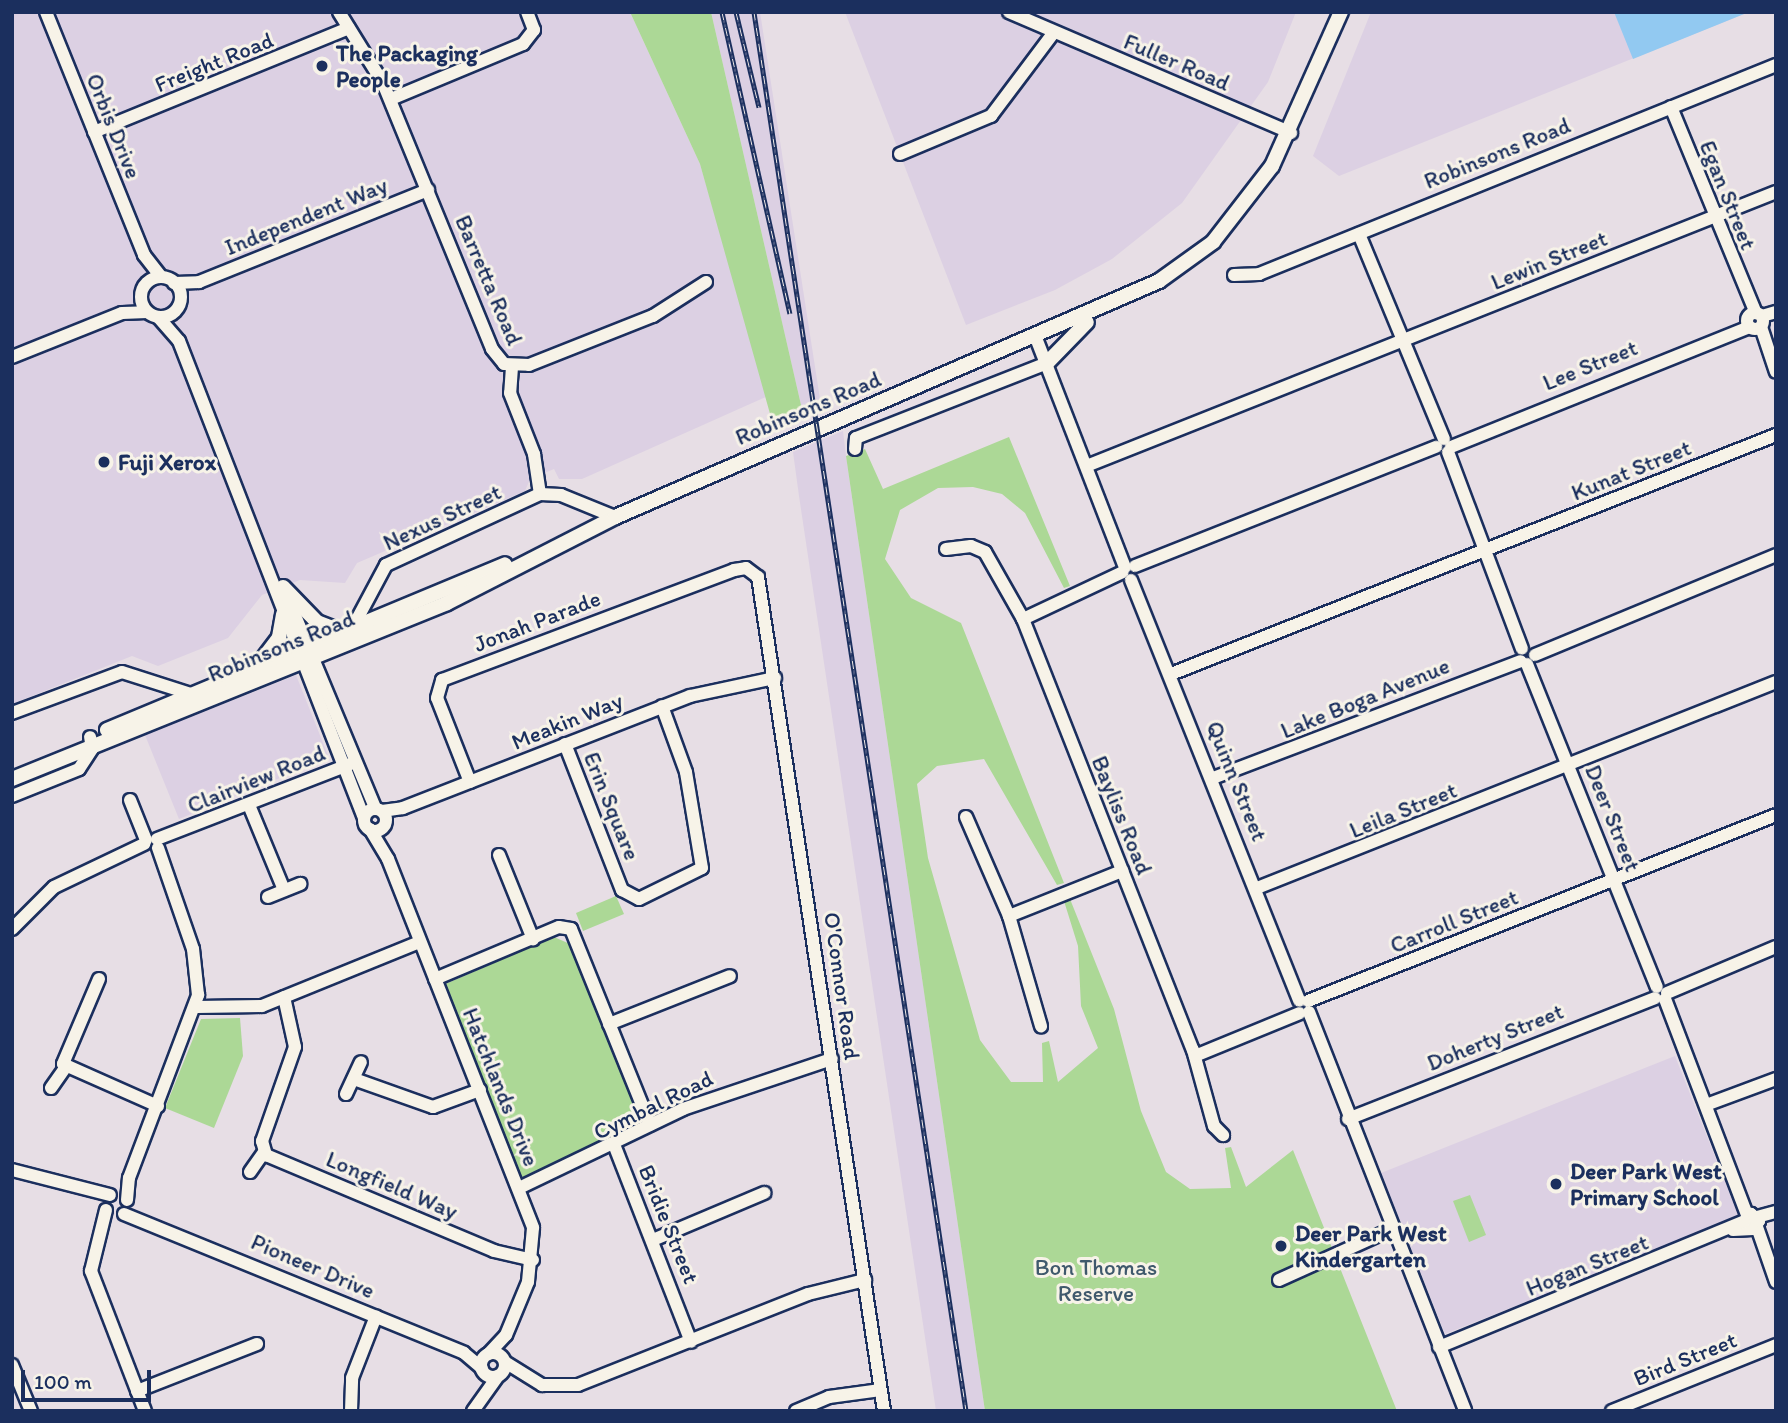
<!DOCTYPE html>
<html>
<head>
<meta charset="utf-8">
<style>
  body { margin:0 }
  #map { position:relative; width:1788px; height:1423px; overflow:hidden; background:#e7dee5; font-family:Itim,sans-serif }
  div>[style] { position:absolute }
  [style*='--x'] { left:calc(var(--x)*1px); top:calc(var(--y)*1px); width:calc(var(--w)*1px); rotate:calc(var(--a)*1deg) }
  .built>* { inset:0; background:#dcd0e3 }
  .green>* { inset:0; background:#acd896 }
  .water>* { inset:0; background:#92c9f1 }
  .roads { filter:drop-shadow(2px 0 #1b2f5e) drop-shadow(-2px 0 #1b2f5e) drop-shadow(0 2px #1b2f5e) drop-shadow(0 -2px #1b2f5e) }
  .minor>* { height:12px; margin:-6px; padding:0 6px; transform-origin:6px; border-radius:6px; background:#f7f3e8 }
  .minor>.ring { margin:-6px; padding:0; box-sizing:content-box; background:none; border:12px solid #f7f3e8; border-radius:50% }
  .major>* { height:14px; margin:-7px; padding:0 7px; transform-origin:7px; border-radius:7px; background:#f7f3e8 }
  .rail>* { height:5px; margin-top:-2.5px; transform-origin:0; background:repeating-linear-gradient(90deg,#f7f3e8 0 8px,#1b2f5e 0 16px); box-sizing:border-box; border-block:2px solid #1b2f5e }
  .dots>* { width:19px; height:19px; translate:-50% -50%; box-sizing:border-box; border:4px solid #f7f3e8; border-radius:50% }
  span { translate:-50% -50%; white-space:nowrap; text-align:center; line-height:1.15; -webkit-text-stroke:6px #f7f3e8; paint-order:stroke }
  .poi-label { font-size:23px; color:#1b2f5e; font-weight:700 }
  .left { translate:0 -50%; text-align:left }
  .street-label { font-size:23px; color:#1b2f5e }
  .park-label { font-size:23px; color:#3f596c }
  .frame { position:absolute; inset:0; border:14px solid #1b2f5e; pointer-events:none }
  .scale { position:absolute; left:21px; top:1370px; width:130px; height:32px; box-sizing:border-box; border:4px solid #1b2f5e; border-top:0; padding-left:9px; font-size:21px; line-height:24px; white-space:nowrap; color:#1b2f5e; -webkit-text-stroke:5px #f7f3e8; paint-order:stroke }
</style>
</head>
<body>
<div id="map">
  <div class="built">
    <i style="clip-path:polygon(12px 12px,630px 12px,700px 164px,768px 396px,582px 479px,559px 479px,554px 469px,530px 479px,525px 491px,357px 563px,345px 583px,300px 580px,262px 595px,228px 638px,158px 666px,132px 656px,12px 704px)"></i>
    <i style="clip-path:polygon(711px 12px,760px 12px,822px 412px,809px 417px,804px 418px)"></i>
    <i style="clip-path:polygon(845px 12px,1296px 12px,1268px 82px,1182px 203px,1112px 259px,1055px 290px,966px 325px)"></i>
    <i style="clip-path:polygon(1371px 12px,1749px 12px,1339px 176px,1313px 156px)"></i>
    <i style="clip-path:polygon(843px 431px,846px 456px,985px 1411px,936px 1411px,799px 496px,793px 452px)"></i>
    <i style="clip-path:polygon(296px 675px,329px 758px,179px 819px,145px 735px)"></i>
    <i style="clip-path:polygon(1675px 1056px,1739px 1217px,1445px 1334px,1381px 1173px)"></i>
  </div>
  <div class="green">
    <i style="clip-path:polygon(630px 12px,711px 12px,804px 418px,774px 428px,700px 164px)"></i>
    <i style="clip-path:polygon(1009px 437px,1070px 586px,1064px 588px,1025px 513px,1002px 494px,973px 487px,938px 488px,900px 510px,885px 559px,911px 598px,961px 623px,1064px 883px,1057px 885px,984px 759px,937px 766px,917px 784px,928px 858px,980px 1040px,1011px 1082px,1043px 1082px,1042px 1043px,1049px 1041px,1058px 1082px,1098px 1048px,1081px 1006px,1078px 946px,1064px 901px,1070px 899px,1114px 1009px,1141px 1111px,1166px 1172px,1190px 1189px,1231px 1188px,1225px 1148px,1231px 1147px,1246px 1187px,1293px 1150px,1397px 1411px,985px 1411px,846px 456px,865px 449px,883px 489px)"></i>
    <i style="clip-path:polygon(616px 896px,624px 914px,583px 931px,576px 913px)"></i>
    <i style="clip-path:polygon(554px 937px,570px 944px,640px 1121px,523px 1180px,443px 985px)"></i>
    <i style="clip-path:polygon(240px 1018px,243px 1056px,214px 1128px,165px 1108px,201px 1019px)"></i>
    <i style="clip-path:polygon(1470px 1195px,1486px 1235px,1469px 1242px,1453px 1201px)"></i>
  </div>
  <div class="water">
    <i style="clip-path:polygon(1614px 12px,1749px 12px,1633px 59px)"></i>
  </div>
  <div class="roads">
    <div class="minor">
      <i style="--x:46;--y:12;--w:262;--a:68"></i>
      <i style="--x:144;--y:255;--w:28;--a:52"></i>
      <i style="--x:339;--y:12;--w:84;--a:58.2"></i>
      <i style="--x:383;--y:83;--w:287;--a:67.7"></i>
      <i style="--x:492;--y:349;--w:19;--a:51"></i>
      <i style="--x:504;--y:364;--w:25;--a:2"></i>
      <i style="--x:529;--y:365;--w:133;--a:-21.6"></i>
      <i style="--x:653;--y:316;--w:63;--a:-32.7"></i>
      <i style="--x:1009;--y:12;--w:307;--a:23.2"></i>
      <i style="--x:391;--y:99;--w:143;--a:-22.6"></i>
      <i style="--x:523;--y:44;--w:18;--a:-52"></i>
      <i style="--x:534;--y:30;--w:19;--a:-111"></i>
      <i style="--x:1671;--y:107;--w:223;--a:67.6"></i>
      <i style="--x:94;--y:132;--w:275;--a:-22.2"></i>
      <i style="--x:900;--y:154;--w:99;--a:-22.7"></i>
      <i style="--x:991;--y:116;--w:105;--a:-53.1"></i>
      <i style="--x:1359;--y:234;--w:222;--a:67.5"></i>
      <i style="--x:1234;--y:275;--w:25;--a:-2"></i>
      <i style="--x:1259;--y:274;--w:558;--a:-22.01"></i>
      <i class="ring" style="left:141px;top:277px;width:28px;height:28px"></i>
      <i style="--x:174;--y:283;--w:25;--a:-2"></i>
      <i style="--x:199;--y:282;--w:247;--a:-21.9"></i>
      <i class="ring" style="left:1747px;top:313px;width:4px;height:4px"></i>
      <i style="--x:1762;--y:316;--w:15;--a:-16"></i>
      <i style="--x:159;--y:318;--w:30;--a:49"></i>
      <i style="--x:179;--y:341;--w:512;--a:68.8"></i>
      <i style="--x:1761;--y:327;--w:47;--a:71.6"></i>
      <i style="--x:1036;--y:338;--w:246;--a:68.8"></i>
      <i style="--x:12;--y:357;--w:118;--a:-21.8"></i>
      <i style="--x:122;--y:313;--w:25;--a:-2"></i>
      <i style="--x:512;--y:367;--w:26;--a:94"></i>
      <i style="--x:510;--y:393;--w:66;--a:68.5"></i>
      <i style="--x:534;--y:454;--w:40;--a:81.5"></i>
      <i style="--x:1451;--y:447;--w:322;--a:-21.9"></i>
      <i style="--x:855;--y:449;--w:11;--a:-85"></i>
      <i style="--x:856;--y:438;--w:205;--a:-21.4"></i>
      <i style="--x:1448;--y:452;--w:210;--a:69.4"></i>
      <i style="--x:1089;--y:465;--w:739;--a:-21.67"></i>
      <i style="--x:946;--y:549;--w:25;--a:-7"></i>
      <i style="--x:971;--y:546;--w:15;--a:23"></i>
      <i style="--x:985;--y:552;--w:77;--a:60.4"></i>
      <i style="--x:1023;--y:619;--w:463;--a:68.5"></i>
      <i style="--x:1193;--y:1050;--w:79;--a:74.6"></i>
      <i style="--x:1214;--y:1126;--w:13;--a:45"></i>
      <i style="--x:1135;--y:566;--w:324;--a:-21.6"></i>
      <i style="--x:1131;--y:580;--w:453;--a:68.2"></i>
      <i style="--x:284;--y:589;--w:237;--a:67.4"></i>
      <i style="--x:1023;--y:619;--w:110;--a:-25.2"></i>
      <i style="--x:354;--y:625;--w:68;--a:-61.9"></i>
      <i style="--x:386;--y:565;--w:170;--a:-24.8"></i>
      <i style="--x:540;--y:494;--w:21;--a:3"></i>
      <i style="--x:561;--y:495;--w:58;--a:22.2"></i>
      <i style="--x:1535;--y:655;--w:261;--a:-22.5"></i>
      <i style="--x:1527;--y:664;--w:348;--a:68.1"></i>
      <i style="--x:1171;--y:674;--w:650;--a:-21.56"></i>
      <i style="--x:12;--y:713;--w:117;--a:-20.4"></i>
      <i style="--x:122;--y:672;--w:72;--a:17.7"></i>
      <i style="--x:565;--y:744;--w:157;--a:68.7"></i>
      <i style="--x:622;--y:890;--w:19;--a:28"></i>
      <i style="--x:639;--y:899;--w:70;--a:-26.2"></i>
      <i style="--x:702;--y:868;--w:97;--a:-99.5"></i>
      <i style="--x:686;--y:772;--w:70;--a:-110"></i>
      <i style="--x:1213;--y:778;--w:329;--a:-20.8"></i>
      <i style="--x:470;--y:782;--w:90;--a:-111.4"></i>
      <i style="--x:437;--y:698;--w:19;--a:-74"></i>
      <i style="--x:442;--y:680;--w:312;--a:-20.6"></i>
      <i style="--x:734;--y:570;--w:12;--a:-9"></i>
      <i style="--x:746;--y:568;--w:15;--a:37"></i>
      <i style="--x:758;--y:577;--w:843;--a:81.41"></i>
      <i style="--x:12;--y:796;--w:72;--a:-21.9"></i>
      <i style="--x:79;--y:769;--w:24;--a:-57"></i>
      <i style="--x:92;--y:749;--w:12;--a:-99"></i>
      <i style="--x:130;--y:800;--w:43;--a:68.2"></i>
      <i style="--x:249;--y:805;--w:92;--a:67.6"></i>
      <i class="ring" style="left:364px;top:809px;width:10px;height:10px"></i>
      <i style="--x:382;--y:811;--w:21;--a:-8"></i>
      <i style="--x:403;--y:808;--w:308;--a:-21.3"></i>
      <i style="--x:690;--y:696;--w:87;--a:-12"></i>
      <i style="--x:966;--y:817;--w:108;--a:66.5"></i>
      <i style="--x:1009;--y:916;--w:115;--a:73.8"></i>
      <i style="--x:370;--y:829;--w:35;--a:59"></i>
      <i style="--x:388;--y:859;--w:396;--a:68.5"></i>
      <i style="--x:533;--y:1228;--w:54;--a:95.3"></i>
      <i style="--x:528;--y:1282;--w:57;--a:112.5"></i>
      <i style="--x:506;--y:1335;--w:26;--a:133"></i>
      <i style="--x:157;--y:839;--w:207;--a:-21.2"></i>
      <i style="--x:499;--y:855;--w:91;--a:68"></i>
      <i style="--x:1257;--y:888;--w:558;--a:-21.65"></i>
      <i style="--x:268;--y:897;--w:35;--a:-22"></i>
      <i style="--x:1009;--y:916;--w:122;--a:-21.7"></i>
      <i style="--x:12;--y:929;--w:59;--a:-45"></i>
      <i style="--x:54;--y:887;--w:100;--a:-25.5"></i>
      <i style="--x:99;--y:979;--w:92;--a:113"></i>
      <i style="--x:63;--y:1064;--w:104;--a:23.9"></i>
      <i style="--x:435;--y:979;--w:134;--a:-22.8"></i>
      <i style="--x:559;--y:927;--w:12;--a:9"></i>
      <i style="--x:571;--y:929;--w:211;--a:68"></i>
      <i style="--x:1667;--y:993;--w:118;--a:-22.9"></i>
      <i style="--x:284;--y:997;--w:51;--a:77.6"></i>
      <i style="--x:295;--y:1047;--w:100;--a:109.3"></i>
      <i style="--x:262;--y:1141;--w:15;--a:74"></i>
      <i style="--x:266;--y:1155;--w:247;--a:22.8"></i>
      <i style="--x:494;--y:1251;--w:40;--a:13"></i>
      <i style="--x:1665;--y:999;--w:231;--a:69.2"></i>
      <i style="--x:1308;--y:1001;--w:504;--a:-21.67"></i>
      <i style="--x:197;--y:1007;--w:65;--a:-0.9"></i>
      <i style="--x:262;--y:1006;--w:170;--a:-22.1"></i>
      <i style="--x:1309;--y:1012;--w:428;--a:68.6"></i>
      <i style="--x:609;--y:1024;--w:130;--a:-21.6"></i>
      <i style="--x:1195;--y:1056;--w:113;--a:-22.3"></i>
      <i style="--x:354;--y:1079;--w:84;--a:19.5"></i>
      <i style="--x:433;--y:1107;--w:50;--a:-19.9"></i>
      <i style="--x:51;--y:1088;--w:24;--a:-55"></i>
      <i style="--x:346;--y:1094;--w:35;--a:-65"></i>
      <i style="--x:1706;--y:1105;--w:75;--a:-20.4"></i>
      <i style="--x:1348;--y:1119;--w:330;--a:-21.5"></i>
      <i style="--x:615;--y:1147;--w:209;--a:68.7"></i>
      <i style="--x:12;--y:1170;--w:101;--a:14.3"></i>
      <i style="--x:250;--y:1172;--w:24;--a:-55"></i>
      <i style="--x:519;--y:1188;--w:182;--a:-25.7"></i>
      <i style="--x:683;--y:1109;--w:157;--a:-18.6"></i>
      <i style="--x:127;--y:1200;--w:22;--a:-85"></i>
      <i style="--x:129;--y:1178;--w:196;--a:-69.3"></i>
      <i style="--x:198;--y:995;--w:46;--a:-96.2"></i>
      <i style="--x:193;--y:949;--w:107;--a:-109.1"></i>
      <i style="--x:106;--y:1210;--w:63;--a:103.8"></i>
      <i style="--x:91;--y:1271;--w:150;--a:68.9"></i>
      <i style="--x:124;--y:1214;--w:367;--a:22.2"></i>
      <i style="--x:464;--y:1353;--w:23;--a:40"></i>
      <i style="--x:1757;--y:1217;--w:20;--a:-15"></i>
      <i style="--x:1757;--y:1227;--w:58;--a:70.9"></i>
      <i style="--x:1733;--y:1230;--w:20;--a:-3"></i>
      <i style="--x:1753;--y:1229;--w:10;--a:-53"></i>
      <i style="--x:1759;--y:1221;--w:11;--a:-139"></i>
      <i style="--x:1751;--y:1214;--w:11;--a:131"></i>
      <i style="--x:653;--y:1240;--w:121;--a:-22.9"></i>
      <i style="--x:1279;--y:1280;--w:124;--a:-24.3"></i>
      <i style="--x:1439;--y:1347;--w:330;--a:-22.4"></i>
      <i class="ring" style="left:481px;top:1353px;width:12px;height:12px"></i>
      <i style="--x:505;--y:1362;--w:44;--a:31.9"></i>
      <i style="--x:542;--y:1385;--w:36;--a:0"></i>
      <i style="--x:578;--y:1385;--w:247;--a:-21.6"></i>
      <i style="--x:808;--y:1294;--w:59;--a:-13.8"></i>
      <i style="--x:12;--y:1365;--w:50;--a:67.6"></i>
      <i style="--x:137;--y:1391;--w:129;--a:-21.4"></i>
      <i style="--x:351;--y:1411;--w:33;--a:-88"></i>
      <i style="--x:352;--y:1378;--w:66;--a:-68.8"></i>
      <i style="--x:473;--y:1411;--w:43;--a:-54.5"></i>
      <i style="--x:796;--y:1411;--w:36;--a:-23"></i>
      <i style="--x:829;--y:1397;--w:52;--a:-7.7"></i>
      <i style="--x:1612;--y:1411;--w:177;--a:-21.9"></i>
    </div>
    <div class="major">
      <i style="--x:1047;--y:363;--w:57;--a:-45.7"></i>
      <i style="--x:283;--y:587;--w:49;--a:45.8"></i>
      <i style="--x:317;--y:622;--w:25;--a:21"></i>
      <i style="--x:259;--y:664;--w:34;--a:-53"></i>
      <i style="--x:279;--y:637;--w:23;--a:-80"></i>
      <i style="--x:107;--y:730;--w:431;--a:-22.6"></i>
      <i style="--x:12;--y:779;--w:469;--a:-22"></i>
      <i style="--x:447;--y:603;--w:189;--a:-27.1"></i>
      <i style="--x:615;--y:517;--w:593;--a:-23.45"></i>
      <i style="--x:1159;--y:281;--w:67;--a:-35.8"></i>
      <i style="--x:1213;--y:242;--w:96;--a:-52.2"></i>
      <i style="--x:1272;--y:166;--w:169;--a:-65.9"></i>
    </div>
  </div>
  <div class="rail">
    <i style="--x:722;--y:12;--w:309;--a:77.3"></i>
    <i style="--x:736;--y:12;--w:98;--a:76.4"></i>
    <i style="--x:754;--y:12;--w:1415;--a:81.38"></i>
  </div>
  <div class="dots">
    <i style="left:322px;top:66px;background:#1b2f5e"></i>
    <i style="left:104px;top:462px;background:#1b2f5e"></i>
    <i style="left:1556px;top:1184px;background:#1b2f5e"></i>
    <i style="left:1281px;top:1246px;background:#1b2f5e"></i>
  </div>
  <div class="poi-label">
    <span class="left" style="left:336px;top:66px">The Packaging<br>People</span>
    <span class="left" style="left:118px;top:462px">Fuji Xerox</span>
    <span class="left" style="left:1570px;top:1184px">Deer Park West<br>Primary School</span>
    <span class="left" style="left:1295px;top:1246px">Deer Park West<br>Kindergarten</span>
  </div>
  <div class="street-label">
    <span style="left:214px;top:62px;rotate:-22deg">Freight Road</span>
    <span style="left:1177px;top:62px;rotate:23deg">Fuller Road</span>
    <span style="left:114px;top:126px;rotate:68deg">Orbis Drive</span>
    <span style="left:1497px;top:153px;rotate:-22deg">Robinsons Road</span>
    <span style="left:1728px;top:195px;rotate:68deg">Egan Street</span>
    <span style="left:306px;top:216px;rotate:-22deg">Independent Way</span>
    <span style="left:1549px;top:260px;rotate:-22deg">Lewin Street</span>
    <span style="left:489px;top:280px;rotate:67deg">Barretta Road</span>
    <span style="left:1590px;top:365px;rotate:-22deg">Lee Street</span>
    <span style="left:808px;top:408px;rotate:-23deg">Robinsons Road</span>
    <span style="left:1631px;top:470px;rotate:-22deg">Kunat Street</span>
    <span style="left:442px;top:517px;rotate:-25deg">Nexus Street</span>
    <span style="left:537px;top:621px;rotate:-21deg">Jonah Parade</span>
    <span style="left:281px;top:646px;rotate:-22deg">Robinsons Road</span>
    <span style="left:1365px;top:698px;rotate:-22deg">Lake Boga Avenue</span>
    <span style="left:567px;top:721px;rotate:-22deg">Meakin Way</span>
    <span style="left:256px;top:779px;rotate:-22deg">Clairview Road</span>
    <span style="left:1237px;top:781px;rotate:68deg">Quinn Street</span>
    <span style="left:612px;top:806px;rotate:68deg">Erin Square</span>
    <span style="left:1403px;top:810px;rotate:-22deg">Leila Street</span>
    <span style="left:1122px;top:815px;rotate:68deg">Bayliss Road</span>
    <span style="left:1613px;top:818px;rotate:68deg">Deer Street</span>
    <span style="left:1454px;top:921px;rotate:-22deg">Carroll Street</span>
    <span style="left:842px;top:986px;rotate:82deg">O'Connor Road</span>
    <span style="left:1495px;top:1037px;rotate:-22deg">Doherty Street</span>
    <span style="left:501px;top:1087px;rotate:68deg">Hatchlands Drive</span>
    <span style="left:653px;top:1105px;rotate:-26deg">Cymbal Road</span>
    <span style="left:392px;top:1185px;rotate:23deg">Longfield Way</span>
    <span style="left:669px;top:1224px;rotate:68deg">Bridie Street</span>
    <span style="left:1587px;top:1265px;rotate:-22deg">Hogan Street</span>
    <span style="left:313px;top:1266px;rotate:23deg">Pioneer Drive</span>
    <span style="left:1685px;top:1359px;rotate:-22deg">Bird Street</span>
  </div>
  <div class="park-label">
    <span style="left:1096px;top:1280px">Bon Thomas<br>Reserve</span>
  </div>
  <div class="frame"></div>
  <div class="scale">100 m</div>
</div>
</body>
</html>
